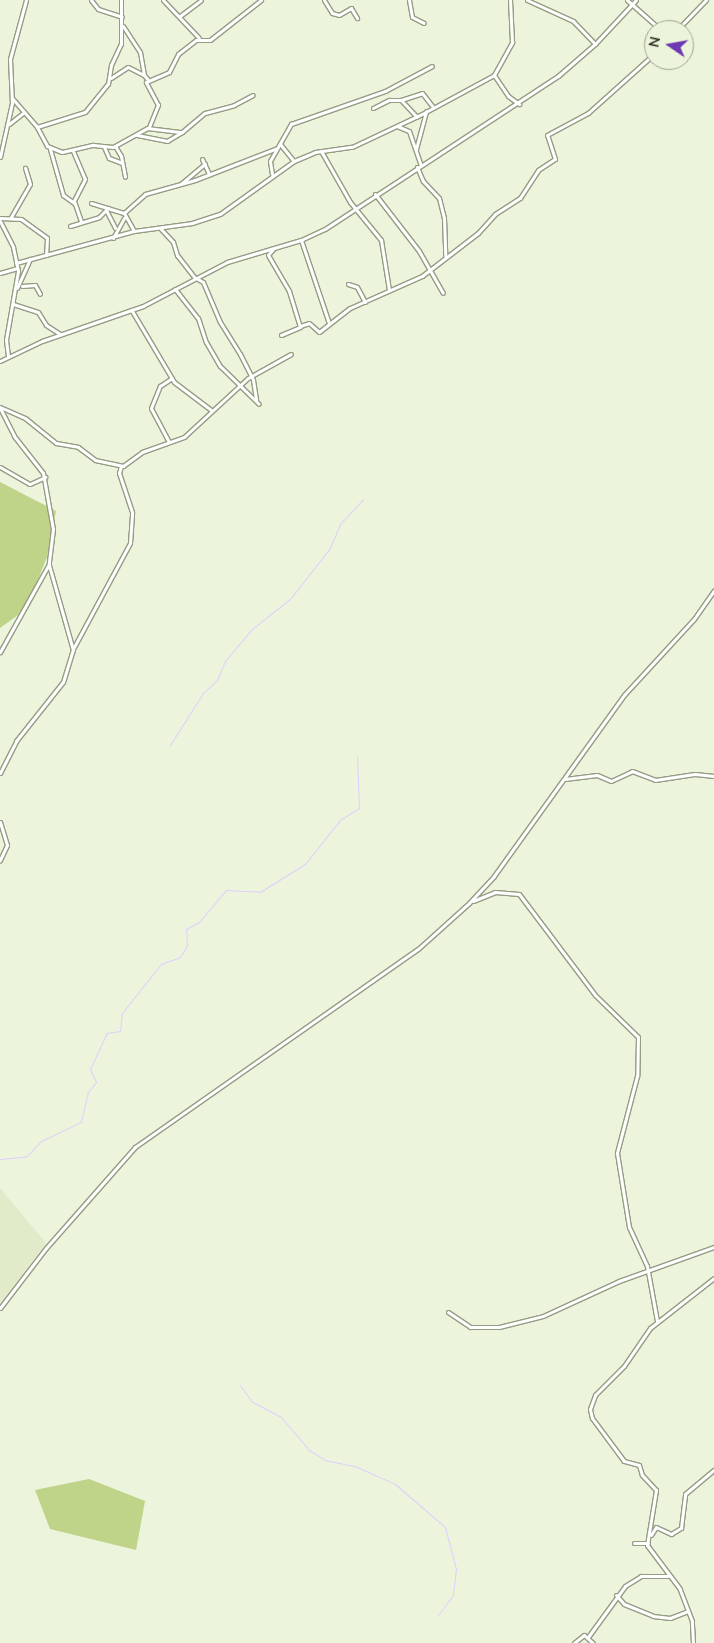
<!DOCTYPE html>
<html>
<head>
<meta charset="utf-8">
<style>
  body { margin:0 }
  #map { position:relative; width:714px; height:1643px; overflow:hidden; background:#ecf4db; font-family:"Nunito Sans",sans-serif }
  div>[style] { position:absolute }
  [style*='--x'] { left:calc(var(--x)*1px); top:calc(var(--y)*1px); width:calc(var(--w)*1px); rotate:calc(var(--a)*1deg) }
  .built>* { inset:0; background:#e1ebca }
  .green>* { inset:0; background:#bfd389 }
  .stream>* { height:1px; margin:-0.5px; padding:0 0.5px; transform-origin:0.5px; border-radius:0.5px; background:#decffe }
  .roads { filter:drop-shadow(1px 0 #959c84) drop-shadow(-1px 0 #959c84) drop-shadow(0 1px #959c84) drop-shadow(0 -1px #959c84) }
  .minor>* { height:3px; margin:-1.5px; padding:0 1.5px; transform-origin:1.5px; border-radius:1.5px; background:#fff }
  span { translate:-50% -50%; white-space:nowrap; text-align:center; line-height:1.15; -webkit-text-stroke:5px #ecf4db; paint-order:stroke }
  .north { position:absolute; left:644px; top:20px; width:50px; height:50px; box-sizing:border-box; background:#ecf4db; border:1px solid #a0a693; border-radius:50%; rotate:282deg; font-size:14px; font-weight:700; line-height:20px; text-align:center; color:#2f3228 }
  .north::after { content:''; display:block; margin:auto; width:18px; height:22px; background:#6e3ab1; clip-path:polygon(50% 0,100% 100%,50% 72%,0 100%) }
</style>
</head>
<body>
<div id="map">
  <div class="built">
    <i style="clip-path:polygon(0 1188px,46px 1243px,0 1304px)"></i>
  </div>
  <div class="green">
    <i style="clip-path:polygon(0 482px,56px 511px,47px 557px,33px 592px,18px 615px,0 628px)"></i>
    <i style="clip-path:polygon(89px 1479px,145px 1501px,136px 1550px,50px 1529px,35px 1490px)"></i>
  </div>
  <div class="stream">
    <i style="--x:170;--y:745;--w:62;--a:-57.6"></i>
    <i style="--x:203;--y:693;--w:19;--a:-43"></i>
    <i style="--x:217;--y:680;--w:21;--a:-67"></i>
    <i style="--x:225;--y:661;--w:42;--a:-49.8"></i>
    <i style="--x:252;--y:629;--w:48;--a:-38.3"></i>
    <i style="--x:290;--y:599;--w:65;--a:-51.9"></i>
    <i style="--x:330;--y:548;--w:26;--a:-67"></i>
    <i style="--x:340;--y:524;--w:34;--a:-47"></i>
    <i style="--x:0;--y:1159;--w:27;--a:-6"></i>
    <i style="--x:27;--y:1156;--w:21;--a:-47"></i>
    <i style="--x:41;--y:1141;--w:44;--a:-25.4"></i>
    <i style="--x:81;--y:1122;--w:31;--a:-77"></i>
    <i style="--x:88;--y:1092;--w:13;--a:-51"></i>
    <i style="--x:96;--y:1082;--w:14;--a:-115"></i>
    <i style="--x:90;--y:1069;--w:40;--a:-65"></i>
    <i style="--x:107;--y:1033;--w:13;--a:-9"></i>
    <i style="--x:120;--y:1031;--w:18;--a:-84"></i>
    <i style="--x:122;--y:1013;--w:63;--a:-51.5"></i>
    <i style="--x:161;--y:964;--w:20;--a:-20"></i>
    <i style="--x:180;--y:957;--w:13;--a:-58"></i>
    <i style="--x:187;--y:946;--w:17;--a:-93"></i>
    <i style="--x:186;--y:929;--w:15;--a:-28"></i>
    <i style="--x:199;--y:922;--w:42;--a:-49.8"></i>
    <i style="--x:226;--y:890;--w:34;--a:3"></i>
    <i style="--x:260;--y:892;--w:53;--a:-31.9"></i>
    <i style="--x:305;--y:864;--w:56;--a:-51.5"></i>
    <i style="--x:340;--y:820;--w:22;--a:-32"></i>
    <i style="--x:359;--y:808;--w:51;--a:-92.2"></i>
    <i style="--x:240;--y:1385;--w:19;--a:55"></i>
    <i style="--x:251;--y:1401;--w:34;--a:28"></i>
    <i style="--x:281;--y:1417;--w:43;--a:49.7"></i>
    <i style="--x:309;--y:1450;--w:19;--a:32"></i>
    <i style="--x:325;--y:1460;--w:33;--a:12"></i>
    <i style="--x:357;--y:1467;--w:42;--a:24.1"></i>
    <i style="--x:395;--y:1484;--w:66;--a:40.7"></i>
    <i style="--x:445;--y:1527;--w:43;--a:75.3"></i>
    <i style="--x:456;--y:1569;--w:26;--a:97"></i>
    <i style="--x:453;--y:1595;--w:25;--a:127"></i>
  </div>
  <div class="roads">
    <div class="minor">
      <i style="--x:91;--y:0;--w:11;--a:52"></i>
      <i style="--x:98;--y:9;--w:25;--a:18"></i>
      <i style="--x:163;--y:0;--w:52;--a:46.5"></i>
      <i style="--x:324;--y:0;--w:15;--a:58"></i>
      <i style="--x:332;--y:13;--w:7;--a:16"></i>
      <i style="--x:339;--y:15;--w:14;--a:-30"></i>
      <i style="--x:351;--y:8;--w:12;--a:59"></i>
      <i style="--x:409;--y:0;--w:17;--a:80"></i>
      <i style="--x:412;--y:17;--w:13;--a:27"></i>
      <i style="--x:527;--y:0;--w:51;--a:24.5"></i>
      <i style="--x:573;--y:21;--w:32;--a:46"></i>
      <i style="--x:627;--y:0;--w:45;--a:41.4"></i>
      <i style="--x:180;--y:16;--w:26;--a:-37"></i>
      <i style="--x:123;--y:26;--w:31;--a:57"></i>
      <i style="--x:140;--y:52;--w:23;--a:80"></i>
      <i style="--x:144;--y:75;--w:6;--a:51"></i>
      <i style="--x:677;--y:30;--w:42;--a:-46"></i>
      <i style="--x:494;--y:75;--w:25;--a:56"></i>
      <i style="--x:508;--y:96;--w:14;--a:36"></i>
      <i style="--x:111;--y:78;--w:20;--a:-33"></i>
      <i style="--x:128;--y:67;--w:18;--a:27"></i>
      <i style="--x:12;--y:98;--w:38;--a:49"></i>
      <i style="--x:37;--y:127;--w:21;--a:62"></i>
      <i style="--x:47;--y:146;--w:16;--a:22"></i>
      <i style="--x:62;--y:152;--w:32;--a:-13"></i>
      <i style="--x:93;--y:145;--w:20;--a:6"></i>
      <i style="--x:113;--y:147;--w:39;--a:-29"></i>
      <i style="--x:147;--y:128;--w:35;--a:7"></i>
      <i style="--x:182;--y:132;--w:30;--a:-40"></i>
      <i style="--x:205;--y:113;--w:30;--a:-15"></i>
      <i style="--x:234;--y:105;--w:21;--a:-28"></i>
      <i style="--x:401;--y:100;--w:22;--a:-18"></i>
      <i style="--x:422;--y:93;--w:18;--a:52"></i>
      <i style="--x:373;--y:108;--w:18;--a:-27"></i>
      <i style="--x:389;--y:100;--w:12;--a:0"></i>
      <i style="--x:401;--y:100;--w:23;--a:47"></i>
      <i style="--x:9;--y:124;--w:18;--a:-38"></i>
      <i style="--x:397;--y:126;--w:13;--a:23"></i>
      <i style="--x:409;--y:131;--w:36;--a:71"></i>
      <i style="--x:37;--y:127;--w:50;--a:-17.4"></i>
      <i style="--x:85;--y:112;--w:36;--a:-51"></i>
      <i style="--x:108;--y:84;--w:19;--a:-81"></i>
      <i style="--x:111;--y:65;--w:23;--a:-65"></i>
      <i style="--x:121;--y:44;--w:44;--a:-90"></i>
      <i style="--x:149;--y:127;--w:24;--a:-68"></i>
      <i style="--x:158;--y:105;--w:26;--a:-118"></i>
      <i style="--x:146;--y:82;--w:25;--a:-23"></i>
      <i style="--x:169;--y:72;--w:20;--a:-63"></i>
      <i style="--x:178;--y:54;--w:23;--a:-38"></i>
      <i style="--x:196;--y:40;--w:14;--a:0"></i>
      <i style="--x:210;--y:40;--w:65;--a:-38.1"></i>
      <i style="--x:137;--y:135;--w:31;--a:11"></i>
      <i style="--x:167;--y:141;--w:17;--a:-31"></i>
      <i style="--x:280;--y:144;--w:22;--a:51"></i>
      <i style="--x:115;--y:146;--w:12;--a:59"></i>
      <i style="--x:121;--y:156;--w:21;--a:79"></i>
      <i style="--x:104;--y:147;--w:12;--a:66"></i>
      <i style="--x:109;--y:158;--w:14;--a:21"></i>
      <i style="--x:50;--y:149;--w:48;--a:74.2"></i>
      <i style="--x:63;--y:195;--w:14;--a:36"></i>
      <i style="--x:416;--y:149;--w:39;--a:-75"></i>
      <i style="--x:73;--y:151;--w:30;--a:67"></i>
      <i style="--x:85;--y:179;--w:25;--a:117"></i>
      <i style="--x:74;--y:201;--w:21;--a:71"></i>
      <i style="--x:321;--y:151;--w:59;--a:60.4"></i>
      <i style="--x:350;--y:202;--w:49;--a:50.8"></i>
      <i style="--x:381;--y:240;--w:51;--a:80.9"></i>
      <i style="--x:0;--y:157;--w:55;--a:-77.5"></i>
      <i style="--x:12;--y:103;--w:44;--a:-92.6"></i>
      <i style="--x:10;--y:59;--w:61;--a:-74.8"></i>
      <i style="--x:202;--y:159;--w:17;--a:65"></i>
      <i style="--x:417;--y:167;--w:15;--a:67"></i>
      <i style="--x:423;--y:181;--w:23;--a:47"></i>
      <i style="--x:439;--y:198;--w:21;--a:76"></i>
      <i style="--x:444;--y:218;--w:38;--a:88"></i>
      <i style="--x:272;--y:174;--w:13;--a:-99"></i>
      <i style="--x:270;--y:161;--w:43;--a:-60.4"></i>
      <i style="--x:291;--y:124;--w:100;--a:-19.3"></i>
      <i style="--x:385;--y:91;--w:53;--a:-28"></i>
      <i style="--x:182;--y:183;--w:30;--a:-40"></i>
      <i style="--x:375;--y:194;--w:72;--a:52.3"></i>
      <i style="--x:419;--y:251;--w:48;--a:60.3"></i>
      <i style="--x:91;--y:203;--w:34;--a:17"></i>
      <i style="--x:106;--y:210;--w:20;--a:63"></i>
      <i style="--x:11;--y:217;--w:38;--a:-60"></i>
      <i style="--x:30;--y:184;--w:17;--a:-107"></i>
      <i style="--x:0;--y:218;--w:21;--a:3"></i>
      <i style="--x:21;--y:219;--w:32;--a:36"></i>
      <i style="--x:47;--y:238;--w:17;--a:93"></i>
      <i style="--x:0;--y:221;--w:29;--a:63"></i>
      <i style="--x:13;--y:247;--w:25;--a:78"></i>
      <i style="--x:18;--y:271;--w:70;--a:99.9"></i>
      <i style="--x:6;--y:340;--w:16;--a:83"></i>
      <i style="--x:70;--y:226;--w:30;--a:-17"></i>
      <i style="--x:99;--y:217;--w:13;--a:-45"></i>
      <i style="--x:160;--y:228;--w:19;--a:47"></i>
      <i style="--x:173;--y:242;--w:14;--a:73"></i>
      <i style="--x:177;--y:255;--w:29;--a:52"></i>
      <i style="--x:134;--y:231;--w:21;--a:-119"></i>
      <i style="--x:124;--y:213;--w:28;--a:-42"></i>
      <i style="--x:145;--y:194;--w:52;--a:-15.6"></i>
      <i style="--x:195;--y:180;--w:88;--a:-21.3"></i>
      <i style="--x:113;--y:238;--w:23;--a:-61"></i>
      <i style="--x:301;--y:240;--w:88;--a:71.4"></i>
      <i style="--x:274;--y:248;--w:9;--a:131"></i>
      <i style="--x:268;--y:255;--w:42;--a:59.7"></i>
      <i style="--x:289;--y:291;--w:37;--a:73"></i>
      <i style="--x:300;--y:326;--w:9;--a:-18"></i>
      <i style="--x:309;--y:323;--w:13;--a:42"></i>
      <i style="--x:319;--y:332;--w:39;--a:-38"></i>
      <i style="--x:350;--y:308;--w:79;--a:-24"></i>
      <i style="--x:422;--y:276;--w:71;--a:-37.5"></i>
      <i style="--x:478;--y:233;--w:25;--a:-48"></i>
      <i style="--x:495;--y:214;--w:30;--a:-33"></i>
      <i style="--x:520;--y:198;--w:33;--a:-57"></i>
      <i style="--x:538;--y:170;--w:20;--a:-33"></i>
      <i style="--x:555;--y:159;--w:25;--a:-108"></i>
      <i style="--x:547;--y:135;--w:47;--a:-28.2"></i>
      <i style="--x:588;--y:113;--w:89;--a:-41.8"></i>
      <i style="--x:16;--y:263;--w:122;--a:-15.2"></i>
      <i style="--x:134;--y:231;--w:59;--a:-7.9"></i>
      <i style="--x:192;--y:223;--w:29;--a:-18"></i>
      <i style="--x:220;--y:214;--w:91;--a:-35.6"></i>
      <i style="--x:294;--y:161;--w:23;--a:-23"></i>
      <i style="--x:315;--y:152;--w:37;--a:-8"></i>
      <i style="--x:352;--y:147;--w:77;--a:-25.2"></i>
      <i style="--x:422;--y:114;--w:82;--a:-28.4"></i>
      <i style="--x:494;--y:75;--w:38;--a:-61"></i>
      <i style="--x:512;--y:42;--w:42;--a:-92.7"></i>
      <i style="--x:0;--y:273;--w:18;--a:-16"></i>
      <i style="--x:196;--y:278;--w:8;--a:30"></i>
      <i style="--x:203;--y:282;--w:43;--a:67"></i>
      <i style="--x:220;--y:322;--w:38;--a:58"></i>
      <i style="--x:240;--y:354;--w:29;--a:63"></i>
      <i style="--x:253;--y:380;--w:20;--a:81"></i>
      <i style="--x:348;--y:284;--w:9;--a:18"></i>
      <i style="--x:357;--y:287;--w:17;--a:62"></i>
      <i style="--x:22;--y:286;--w:13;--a:-4"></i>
      <i style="--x:35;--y:285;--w:10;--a:61"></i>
      <i style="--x:17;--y:288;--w:32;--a:-66"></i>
      <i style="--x:175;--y:289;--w:37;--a:52"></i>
      <i style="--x:198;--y:318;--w:25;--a:72"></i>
      <i style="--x:206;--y:342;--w:28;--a:60"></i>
      <i style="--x:220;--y:366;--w:54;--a:44.3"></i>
      <i style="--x:13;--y:304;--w:26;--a:18"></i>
      <i style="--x:38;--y:312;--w:15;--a:58"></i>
      <i style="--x:46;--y:325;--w:17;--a:33"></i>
      <i style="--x:132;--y:311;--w:82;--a:59.4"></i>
      <i style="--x:174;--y:382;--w:46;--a:37.1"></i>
      <i style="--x:281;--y:335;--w:21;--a:-23"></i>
      <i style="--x:0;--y:361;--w:47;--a:-25.5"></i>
      <i style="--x:42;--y:341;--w:107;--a:-19.1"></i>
      <i style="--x:143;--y:306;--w:95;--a:-27.6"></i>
      <i style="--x:227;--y:262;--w:77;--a:-16.6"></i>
      <i style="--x:301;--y:240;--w:26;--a:-25"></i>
      <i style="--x:325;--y:229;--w:279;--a:-33.3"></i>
      <i style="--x:558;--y:76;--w:49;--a:-40.9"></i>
      <i style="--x:595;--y:44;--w:60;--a:-47"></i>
      <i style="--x:0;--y:407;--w:27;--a:24"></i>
      <i style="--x:25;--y:418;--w:40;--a:39"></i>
      <i style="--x:56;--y:443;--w:22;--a:10"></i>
      <i style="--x:78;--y:447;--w:21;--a:37"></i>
      <i style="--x:95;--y:460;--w:29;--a:12"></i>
      <i style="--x:123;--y:466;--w:24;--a:-36"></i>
      <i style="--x:142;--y:452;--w:45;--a:-19.7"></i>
      <i style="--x:184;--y:437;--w:87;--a:-42.7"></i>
      <i style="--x:248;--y:378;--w:49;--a:-29.2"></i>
      <i style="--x:0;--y:408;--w:31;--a:63"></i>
      <i style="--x:14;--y:436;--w:47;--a:51.9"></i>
      <i style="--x:43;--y:473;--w:57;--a:79.9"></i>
      <i style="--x:53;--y:529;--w:35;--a:97"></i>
      <i style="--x:49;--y:564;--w:101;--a:119.1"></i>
      <i style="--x:169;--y:442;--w:38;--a:-118"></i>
      <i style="--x:151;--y:408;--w:24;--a:-68"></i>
      <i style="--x:160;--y:386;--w:14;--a:-34"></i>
      <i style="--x:0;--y:467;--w:34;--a:30"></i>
      <i style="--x:30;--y:484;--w:17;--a:-25"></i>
      <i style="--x:74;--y:647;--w:118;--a:-61.7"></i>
      <i style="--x:130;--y:543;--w:31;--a:-86"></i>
      <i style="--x:132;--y:512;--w:41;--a:-108.4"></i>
      <i style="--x:119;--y:473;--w:7;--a:-74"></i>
      <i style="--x:0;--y:773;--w:36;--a:-63"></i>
      <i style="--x:16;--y:741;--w:75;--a:-51.5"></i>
      <i style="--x:63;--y:682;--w:34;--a:-73"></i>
      <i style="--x:73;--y:650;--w:88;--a:-105.8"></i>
      <i style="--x:565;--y:779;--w:32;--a:-7"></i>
      <i style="--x:597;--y:775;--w:15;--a:23"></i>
      <i style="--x:611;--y:781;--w:23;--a:-25"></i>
      <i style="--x:632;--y:771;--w:25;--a:21"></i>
      <i style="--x:655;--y:780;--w:40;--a:-8.5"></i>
      <i style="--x:695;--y:774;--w:19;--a:6"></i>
      <i style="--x:0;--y:822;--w:24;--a:73"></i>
      <i style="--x:7;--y:845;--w:17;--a:115"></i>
      <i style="--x:473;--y:901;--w:24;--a:-22"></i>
      <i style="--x:495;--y:892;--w:24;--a:5"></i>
      <i style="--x:519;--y:894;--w:126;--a:53"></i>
      <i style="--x:595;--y:995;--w:60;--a:44.3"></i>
      <i style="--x:638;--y:1037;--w:39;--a:91"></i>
      <i style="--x:637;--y:1076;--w:80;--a:104.6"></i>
      <i style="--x:617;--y:1153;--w:75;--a:80.8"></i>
      <i style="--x:629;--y:1227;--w:43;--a:65.2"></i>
      <i style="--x:647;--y:1266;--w:56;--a:79.7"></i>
      <i style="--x:0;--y:1308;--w:76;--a:-52.5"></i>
      <i style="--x:46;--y:1248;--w:135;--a:-48.6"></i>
      <i style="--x:135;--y:1147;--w:345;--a:-35"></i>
      <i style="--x:418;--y:949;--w:69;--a:-42"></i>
      <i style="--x:469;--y:903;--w:37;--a:-47"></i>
      <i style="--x:494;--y:876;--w:223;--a:-54.3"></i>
      <i style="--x:624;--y:695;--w:103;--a:-47.4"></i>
      <i style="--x:694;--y:619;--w:35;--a:-55"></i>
      <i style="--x:448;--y:1312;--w:27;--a:34"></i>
      <i style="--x:470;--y:1327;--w:29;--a:0"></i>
      <i style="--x:499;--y:1327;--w:45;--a:-14"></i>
      <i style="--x:543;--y:1316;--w:84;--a:-24.7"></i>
      <i style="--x:619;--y:1281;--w:101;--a:-19.7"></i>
      <i style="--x:651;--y:1535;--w:9;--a:-58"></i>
      <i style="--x:656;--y:1527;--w:17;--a:25"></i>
      <i style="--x:671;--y:1534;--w:12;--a:-31"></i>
      <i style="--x:681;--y:1528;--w:34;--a:-83"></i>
      <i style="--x:685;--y:1494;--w:38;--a:-40"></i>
      <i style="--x:634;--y:1543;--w:14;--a:0"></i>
      <i style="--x:616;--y:1595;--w:12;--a:48"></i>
      <i style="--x:624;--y:1604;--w:31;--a:22"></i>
      <i style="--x:653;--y:1616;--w:17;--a:7"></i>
      <i style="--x:670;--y:1618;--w:19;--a:-21"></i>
      <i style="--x:588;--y:1637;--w:63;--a:-54"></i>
      <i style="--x:625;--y:1586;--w:19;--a:-32"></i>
      <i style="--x:641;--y:1576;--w:27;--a:0"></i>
      <i style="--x:574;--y:1643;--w:13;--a:-39"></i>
      <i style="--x:584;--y:1635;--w:12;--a:42"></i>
      <i style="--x:693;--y:1643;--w:22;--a:-93"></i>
      <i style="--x:692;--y:1621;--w:34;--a:-111"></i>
      <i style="--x:680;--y:1589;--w:55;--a:-126.9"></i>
      <i style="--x:647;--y:1545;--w:56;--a:-80.7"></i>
      <i style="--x:656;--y:1490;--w:21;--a:-133"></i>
      <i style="--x:642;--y:1475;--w:10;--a:-107"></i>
      <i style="--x:639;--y:1465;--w:16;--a:-165"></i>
      <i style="--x:624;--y:1461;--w:54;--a:-126.7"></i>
      <i style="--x:592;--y:1418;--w:9;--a:-103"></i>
      <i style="--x:590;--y:1409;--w:15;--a:-70"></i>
      <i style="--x:595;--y:1395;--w:41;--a:-45"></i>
      <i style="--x:624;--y:1366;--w:46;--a:-55.6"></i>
      <i style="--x:650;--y:1328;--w:81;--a:-38"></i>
    </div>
  </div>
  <div class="north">N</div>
</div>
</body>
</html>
